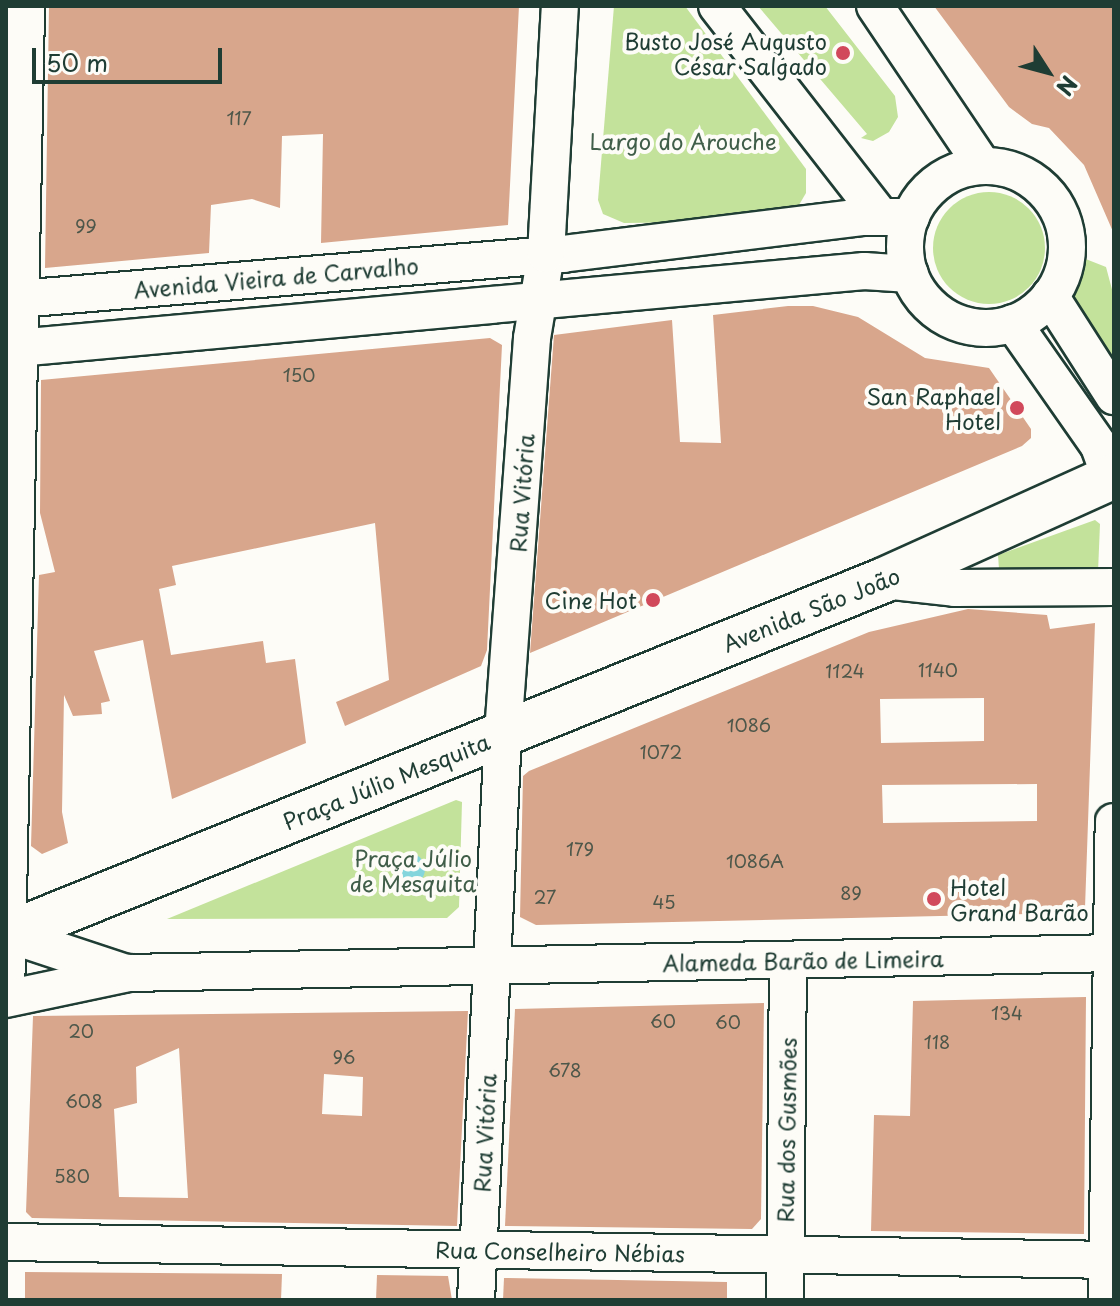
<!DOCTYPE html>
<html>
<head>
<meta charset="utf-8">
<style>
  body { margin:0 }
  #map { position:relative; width:1120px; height:1306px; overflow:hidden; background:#fdfcf7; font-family:"Playpen Sans",sans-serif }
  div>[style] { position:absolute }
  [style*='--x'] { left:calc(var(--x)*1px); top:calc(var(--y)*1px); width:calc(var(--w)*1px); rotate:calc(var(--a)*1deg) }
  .green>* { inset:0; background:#c3e29b }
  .round { border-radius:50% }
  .water>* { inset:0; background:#84d5dc }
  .building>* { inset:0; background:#d8a68c }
  .roads { filter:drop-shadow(2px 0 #1f3d34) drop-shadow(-2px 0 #1f3d34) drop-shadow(0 2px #1f3d34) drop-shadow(0 -2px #1f3d34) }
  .minor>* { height:36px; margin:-18px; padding:0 18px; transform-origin:18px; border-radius:18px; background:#fdfcf7 }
  .minor>.ring { margin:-18px; padding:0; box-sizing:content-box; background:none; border:36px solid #fdfcf7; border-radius:50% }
  .major>* { height:44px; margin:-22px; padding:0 22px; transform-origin:22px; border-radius:22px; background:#fdfcf7 }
  .dots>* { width:22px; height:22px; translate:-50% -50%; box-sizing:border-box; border:4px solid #fdfcf7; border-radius:50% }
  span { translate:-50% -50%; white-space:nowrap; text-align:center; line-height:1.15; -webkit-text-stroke:8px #fdfcf7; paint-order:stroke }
  .number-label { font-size:18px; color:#4d574a }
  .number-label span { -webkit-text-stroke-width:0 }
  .poi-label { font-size:22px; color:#1f3d34 }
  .right { translate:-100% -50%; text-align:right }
  .left { translate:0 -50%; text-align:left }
  .park-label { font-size:22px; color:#405e49 }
  .street-label { font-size:22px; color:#1f3d34 }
  .frame { position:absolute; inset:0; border:8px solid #1f3d34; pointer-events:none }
  .north { position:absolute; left:1008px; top:32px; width:80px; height:80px; -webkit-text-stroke:6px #fdfcf7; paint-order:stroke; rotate:126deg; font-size:22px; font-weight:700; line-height:32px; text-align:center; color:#1f3d34 }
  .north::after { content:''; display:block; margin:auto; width:28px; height:36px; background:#1f3d34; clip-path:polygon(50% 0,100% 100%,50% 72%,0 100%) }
  .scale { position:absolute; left:32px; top:48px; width:190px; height:36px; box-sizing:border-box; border:4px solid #1f3d34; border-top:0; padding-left:10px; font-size:24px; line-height:28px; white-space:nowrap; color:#1f3d34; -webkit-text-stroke:6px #fdfcf7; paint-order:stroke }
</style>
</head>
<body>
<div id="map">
  <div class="green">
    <i style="clip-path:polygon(614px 6px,685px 6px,806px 169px,806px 193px,796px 210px,783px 221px,624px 223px,603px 214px,598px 200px)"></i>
    <i style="clip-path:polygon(758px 6px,825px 6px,895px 96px,898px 117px,889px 132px,873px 141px,861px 138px,867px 134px)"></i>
    <i class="round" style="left:933px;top:192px;width:112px;height:112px"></i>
    <i style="clip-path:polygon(1073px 254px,1106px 267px,1114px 297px,1114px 357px,1060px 299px)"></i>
    <i style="clip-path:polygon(1095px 520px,1100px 524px,1098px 572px,1000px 583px,998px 555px)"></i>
    <i style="clip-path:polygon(456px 800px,462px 802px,459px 907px,447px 918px,167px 919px)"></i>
  </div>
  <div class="water">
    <i class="round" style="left:393px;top:853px;width:32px;height:32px"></i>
  </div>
  <div class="building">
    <i style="clip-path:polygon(49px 6px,519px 6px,508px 225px,321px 243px,323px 134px,282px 136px,280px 208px,252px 199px,211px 205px,209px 253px,45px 268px)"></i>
    <i style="clip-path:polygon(934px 6px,1114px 6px,1114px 234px,1084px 165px,1049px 128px,1032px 124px,1009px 107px)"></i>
    <i style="clip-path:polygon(788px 306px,813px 306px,858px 317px,925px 358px,989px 368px,1031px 429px,1031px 438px,1022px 446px,530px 653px,554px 335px,672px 320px,680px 442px,721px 443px,713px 315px)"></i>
    <i style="clip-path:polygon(490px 338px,502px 345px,487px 650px,481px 666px,345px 726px,336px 702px,389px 680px,375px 523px,172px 566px,176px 585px,159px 589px,171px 655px,263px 641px,266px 663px,295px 659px,306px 743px,172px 799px,143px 640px,94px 651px,110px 701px,101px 703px,102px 714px,73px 716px,64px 695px,62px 812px,68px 843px,42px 854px,31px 846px,39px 575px,55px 572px,40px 513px,41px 380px)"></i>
    <i style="clip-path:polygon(evenodd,968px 609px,1047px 615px,1050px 629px,1095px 623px,1085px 908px,1077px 913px,536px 925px,520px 917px,523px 776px,529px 771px,869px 632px,968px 609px,984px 698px,984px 741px,881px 743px,880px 699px,984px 698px,968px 609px,1037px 784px,1037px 821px,883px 823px,882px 785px,1037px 784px)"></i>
    <i style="clip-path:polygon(1086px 997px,1084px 1234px,871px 1231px,874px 1115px,910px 1116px,913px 1001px)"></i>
    <i style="clip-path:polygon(764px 1003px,761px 1219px,752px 1229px,505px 1226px,515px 1009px)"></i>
    <i style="clip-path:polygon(evenodd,468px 1011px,457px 1226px,32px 1218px,26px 1212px,33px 1016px,468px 1011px,179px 1048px,188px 1198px,119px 1197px,114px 1109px,137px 1103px,136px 1067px,179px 1048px,468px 1011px,324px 1074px,363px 1077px,362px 1116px,322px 1114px,324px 1074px)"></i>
    <i style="clip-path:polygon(25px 1272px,282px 1274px,281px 1300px,25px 1300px)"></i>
    <i style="clip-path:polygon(377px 1275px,448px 1276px,452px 1300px,376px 1300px)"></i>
    <i style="clip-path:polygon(504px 1278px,727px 1282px,727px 1300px,503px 1300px)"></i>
  </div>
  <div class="roads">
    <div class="minor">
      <i style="--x:717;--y:6;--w:267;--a:52.1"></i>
      <i style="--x:875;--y:6;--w:193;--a:56"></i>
      <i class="ring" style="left:905px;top:166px;width:126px;height:126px"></i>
      <i style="--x:1050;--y:296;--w:119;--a:57.4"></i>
      <i style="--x:6;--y:300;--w:558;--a:-4.73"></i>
      <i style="--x:562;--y:254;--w:302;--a:-7"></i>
      <i style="--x:862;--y:217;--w:49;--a:0"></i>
      <i style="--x:1013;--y:323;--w:150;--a:55"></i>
      <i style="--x:1099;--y:446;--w:33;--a:70"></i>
      <i style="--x:6;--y:349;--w:862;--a:-5.19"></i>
      <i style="--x:864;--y:271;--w:46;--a:3.7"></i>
      <i style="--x:884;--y:580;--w:71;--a:6.4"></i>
      <i style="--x:955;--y:588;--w:159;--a:-0.4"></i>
      <i style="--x:8;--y:934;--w:124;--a:18.3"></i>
      <i style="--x:6;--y:998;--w:992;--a:-88.84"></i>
      <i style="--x:6;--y:999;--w:125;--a:-12"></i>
      <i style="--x:128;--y:973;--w:986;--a:-1.16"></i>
      <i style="--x:6;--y:1242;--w:1108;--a:0.93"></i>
      <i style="--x:476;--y:1300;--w:568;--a:-87.27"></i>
      <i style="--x:503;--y:733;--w:396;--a:-85.8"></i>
      <i style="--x:532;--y:338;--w:85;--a:-80.5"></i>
      <i style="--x:546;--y:254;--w:248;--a:-86.8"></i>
      <i style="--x:785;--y:1300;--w:340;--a:-89.5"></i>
      <i style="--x:1107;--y:1300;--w:478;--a:-89.2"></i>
    </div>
    <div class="major">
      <i style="--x:6;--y:935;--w:947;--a:-22.01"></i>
      <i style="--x:884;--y:580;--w:252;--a:-24.3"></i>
    </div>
  </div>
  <div class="dots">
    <i style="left:843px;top:53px;background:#d1495b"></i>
    <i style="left:1017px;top:408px;background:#d1495b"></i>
    <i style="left:653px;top:600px;background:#d1495b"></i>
    <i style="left:934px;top:899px;background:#d1495b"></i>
  </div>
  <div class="number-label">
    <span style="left:239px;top:118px">117</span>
    <span style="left:86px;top:226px">99</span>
    <span style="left:299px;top:375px">150</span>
    <span style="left:938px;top:670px">1140</span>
    <span style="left:845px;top:671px">1124</span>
    <span style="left:749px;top:725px">1086</span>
    <span style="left:661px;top:752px">1072</span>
    <span style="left:580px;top:849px">179</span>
    <span style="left:755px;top:861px">1086A</span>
    <span style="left:851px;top:893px">89</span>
    <span style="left:545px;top:897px">27</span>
    <span style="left:664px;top:902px">45</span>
    <span style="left:1007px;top:1013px">134</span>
    <span style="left:663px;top:1021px">60</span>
    <span style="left:728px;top:1022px">60</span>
    <span style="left:81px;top:1031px">20</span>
    <span style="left:937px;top:1042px">118</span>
    <span style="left:344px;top:1057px">96</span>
    <span style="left:565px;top:1070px">678</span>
    <span style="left:84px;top:1101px">608</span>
    <span style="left:72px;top:1176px">580</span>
  </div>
  <div class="poi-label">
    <span class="right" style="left:827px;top:53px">Busto José Augusto<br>César Salgado</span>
    <span class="right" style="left:1001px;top:408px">San Raphael<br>Hotel</span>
    <span class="right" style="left:637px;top:600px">Cine Hot</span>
    <span class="left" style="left:950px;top:899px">Hotel<br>Grand Barão</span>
  </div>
  <div class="park-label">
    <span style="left:683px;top:141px">Largo do Arouche</span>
    <span style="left:413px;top:870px">Praça Júlio<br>de Mesquita</span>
  </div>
  <div class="street-label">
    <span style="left:276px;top:277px;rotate:-5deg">Avenida Vieira de Carvalho</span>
    <span style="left:521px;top:493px;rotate:-86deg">Rua Vitória</span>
    <span style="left:811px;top:609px;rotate:-22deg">Avenida São João</span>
    <span style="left:386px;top:781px;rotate:-22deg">Praça Júlio Mesquita</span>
    <span style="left:803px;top:960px;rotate:-1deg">Alameda Barão de Limeira</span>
    <span style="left:786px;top:1130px;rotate:-89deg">Rua dos Gusmões</span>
    <span style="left:484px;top:1133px;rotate:-87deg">Rua Vitória</span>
    <span style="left:560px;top:1251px;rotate:1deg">Rua Conselheiro Nébias</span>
  </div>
  <div class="frame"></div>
  <div class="north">N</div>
  <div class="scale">50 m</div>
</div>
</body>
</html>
